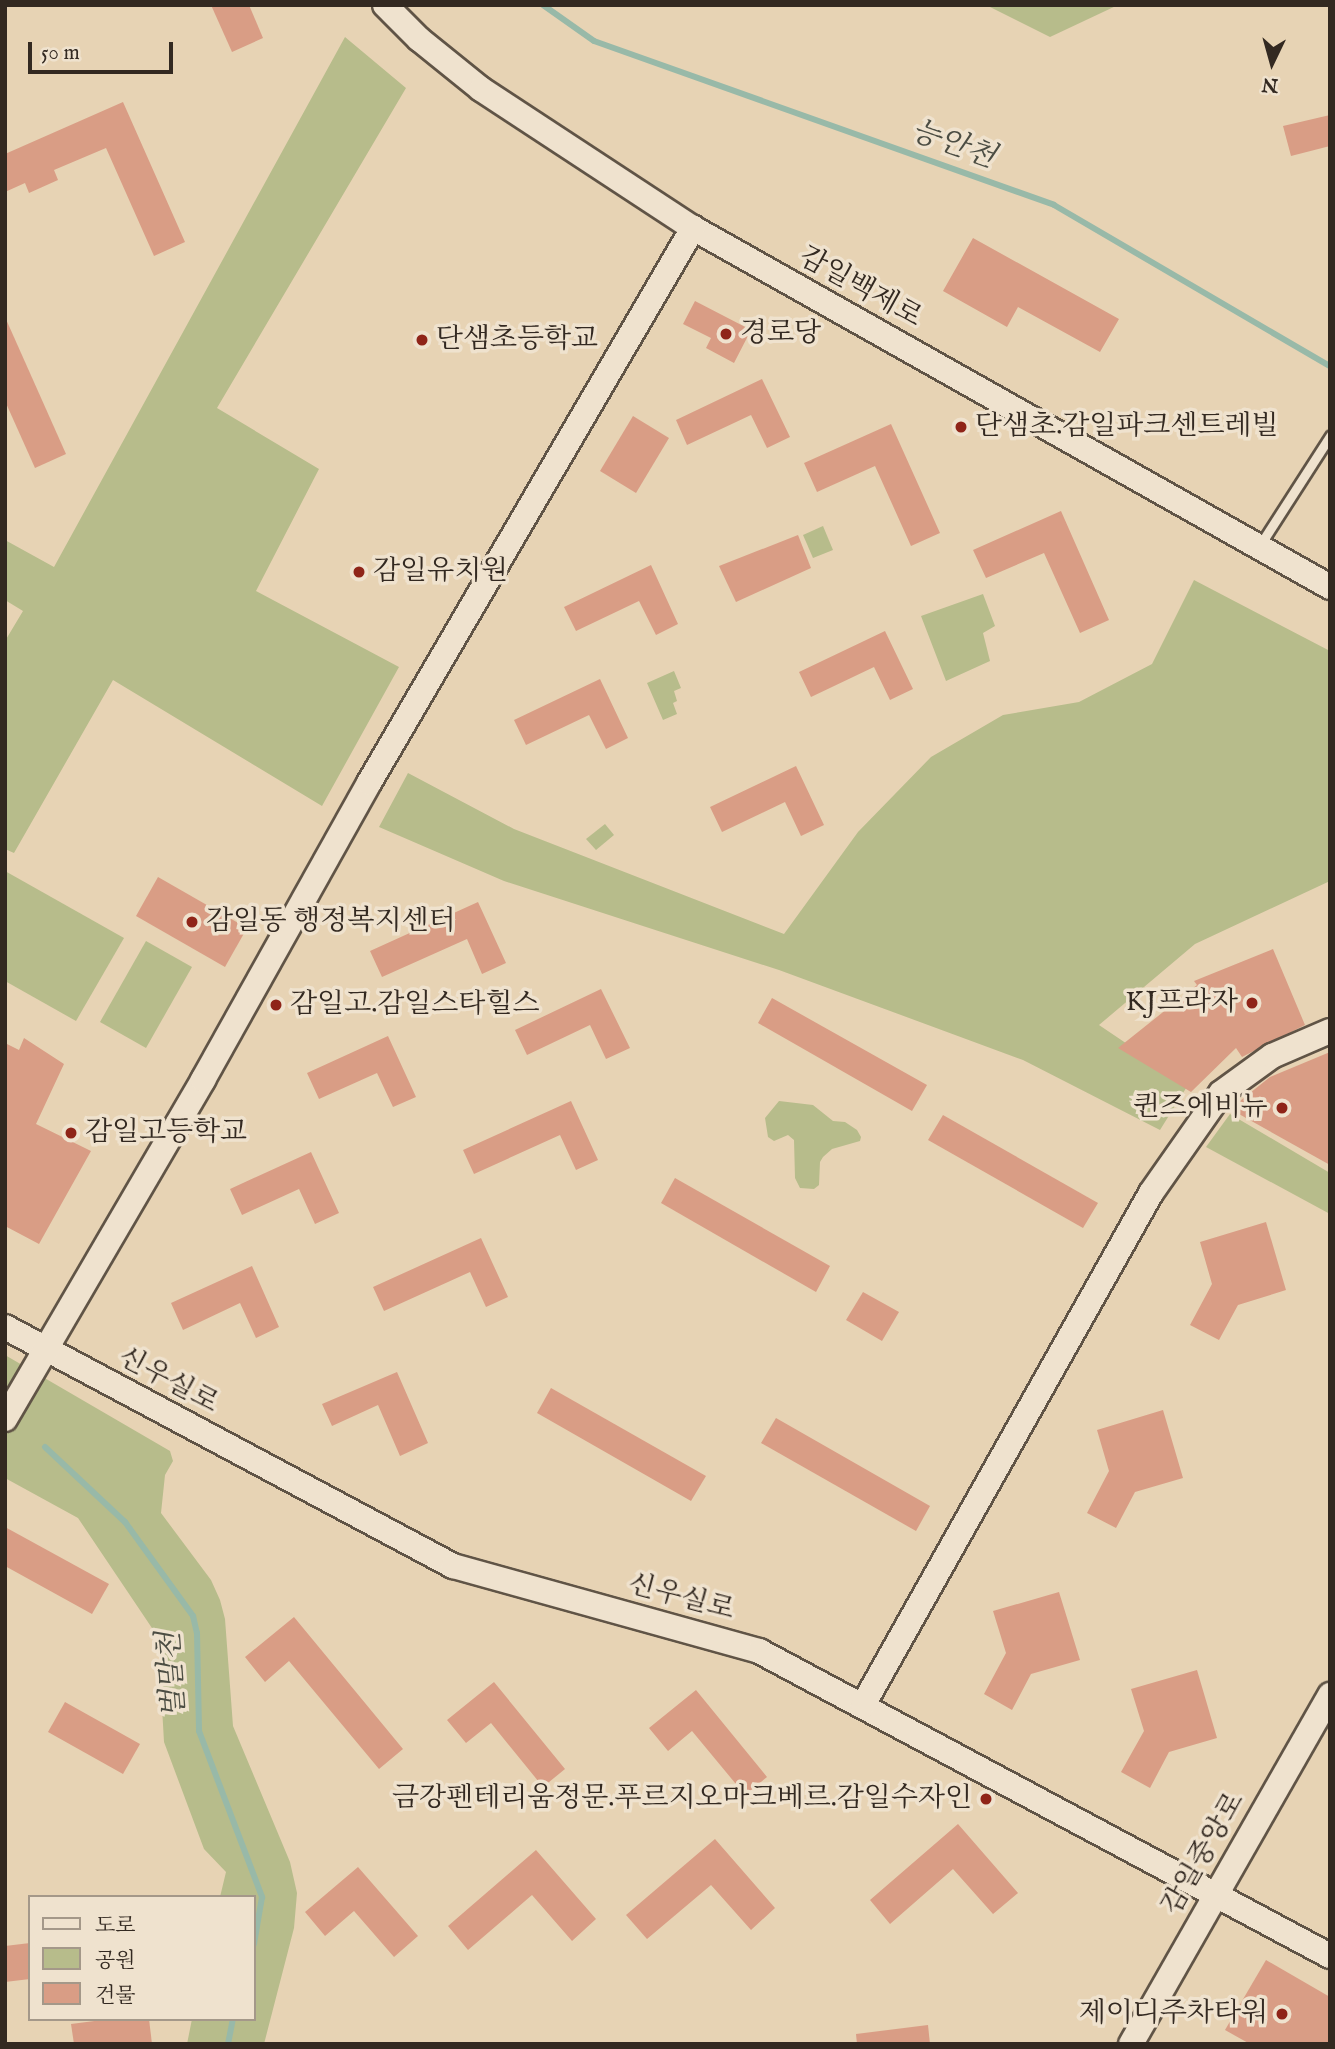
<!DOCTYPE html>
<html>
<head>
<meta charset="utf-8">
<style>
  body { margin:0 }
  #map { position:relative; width:1335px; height:2049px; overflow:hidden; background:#e7d3b4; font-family:"IM FELL English","Noto Serif KR",serif }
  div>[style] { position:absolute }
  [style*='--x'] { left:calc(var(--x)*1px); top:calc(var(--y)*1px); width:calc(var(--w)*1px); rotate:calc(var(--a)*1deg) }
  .green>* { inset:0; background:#b7bc8b }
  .stream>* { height:6px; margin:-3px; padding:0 3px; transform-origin:3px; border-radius:3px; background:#98b9a8 }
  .building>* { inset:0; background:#d99d85 }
  .roads { filter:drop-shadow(2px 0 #605446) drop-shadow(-2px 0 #605446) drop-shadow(0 2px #605446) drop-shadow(0 -2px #605446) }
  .lane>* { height:9px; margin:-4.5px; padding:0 4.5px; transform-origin:4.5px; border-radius:4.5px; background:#efe2ce }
  .secondary>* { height:24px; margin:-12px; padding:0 12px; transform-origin:12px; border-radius:12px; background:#efe2ce }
  .dots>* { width:19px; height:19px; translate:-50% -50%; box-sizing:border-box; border:4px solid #efe2ce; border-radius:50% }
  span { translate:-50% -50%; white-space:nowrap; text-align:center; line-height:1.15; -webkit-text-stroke:7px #efe2ce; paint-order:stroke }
  .street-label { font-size:28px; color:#332921 }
  .poi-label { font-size:28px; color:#332921 }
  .left { translate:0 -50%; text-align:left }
  .right { translate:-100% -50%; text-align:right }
  .water-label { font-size:30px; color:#4c4d43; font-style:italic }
  .frame { position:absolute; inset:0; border:7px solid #332921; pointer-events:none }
  .legend { position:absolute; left:28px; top:1895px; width:228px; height:126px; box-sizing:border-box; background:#efe2ce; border:2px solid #a49889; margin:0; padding:9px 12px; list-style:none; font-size:21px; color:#332921 }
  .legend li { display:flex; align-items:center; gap:14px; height:35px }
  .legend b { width:35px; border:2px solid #a49889 }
  .north { position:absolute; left:1237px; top:28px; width:70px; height:70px; -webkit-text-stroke:5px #efe2ce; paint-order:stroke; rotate:185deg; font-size:19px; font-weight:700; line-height:28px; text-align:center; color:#332921 }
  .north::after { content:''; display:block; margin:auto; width:24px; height:32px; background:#332921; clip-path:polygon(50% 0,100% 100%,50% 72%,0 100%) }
  .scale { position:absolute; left:28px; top:42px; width:145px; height:32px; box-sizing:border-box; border:4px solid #332921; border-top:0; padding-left:9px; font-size:21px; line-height:24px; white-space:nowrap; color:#332921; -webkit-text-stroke:5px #efe2ce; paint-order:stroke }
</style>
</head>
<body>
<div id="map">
  <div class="green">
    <i style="clip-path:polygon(986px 5px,1118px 5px,1050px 37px)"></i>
    <i style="clip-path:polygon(345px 37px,406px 88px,217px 408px,319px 469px,256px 591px,399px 667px,322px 806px,113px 680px,14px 853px,5px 849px,5px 641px,23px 611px,5px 600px,5px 540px,54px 567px)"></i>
    <i style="clip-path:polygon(823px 526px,833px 550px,813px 558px,803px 535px)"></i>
    <i style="clip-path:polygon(1194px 580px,1330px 651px,1330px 881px,1195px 944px,1099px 1025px,1188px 1085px,1160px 1130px,1023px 1060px,779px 970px,504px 881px,379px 827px,408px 773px,514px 829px,784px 934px,858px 832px,931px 757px,1003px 715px,1079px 702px,1152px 664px)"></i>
    <i style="clip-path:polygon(983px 594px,995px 626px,983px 633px,990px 661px,946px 681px,921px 616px)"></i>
    <i style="clip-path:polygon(674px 671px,681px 688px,674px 691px,677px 701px,673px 703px,677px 714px,663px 720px,647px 683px)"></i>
    <i style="clip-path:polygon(605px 824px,614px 835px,596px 850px,586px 839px)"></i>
    <i style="clip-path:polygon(5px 871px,124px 938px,76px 1021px,5px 981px)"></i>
    <i style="clip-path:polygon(146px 941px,192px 967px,146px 1048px,100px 1022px)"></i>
    <i style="clip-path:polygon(779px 1101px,813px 1105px,833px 1121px,845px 1122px,857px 1130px,861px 1137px,860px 1141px,832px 1149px,823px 1157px,820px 1162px,819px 1185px,814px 1189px,800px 1188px,795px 1178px,794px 1140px,788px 1135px,774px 1141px,768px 1137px,765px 1118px)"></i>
    <i style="clip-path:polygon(1230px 1114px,1330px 1173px,1330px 1214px,1206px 1147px)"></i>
    <i style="clip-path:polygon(5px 1355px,170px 1451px,173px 1461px,165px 1475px,161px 1513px,211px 1580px,220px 1600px,225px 1619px,233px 1726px,290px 1862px,297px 1893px,294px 1928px,264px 2044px,187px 2044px,192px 2019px,254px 2019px,254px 1897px,220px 1897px,226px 1872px,204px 1849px,164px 1742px,158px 1637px,78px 1518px,5px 1478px)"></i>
  </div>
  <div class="stream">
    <i style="--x:543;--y:5;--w:62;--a:35.2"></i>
    <i style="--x:594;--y:41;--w:488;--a:19.6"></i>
    <i style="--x:1054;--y:205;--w:320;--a:30.3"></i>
    <i style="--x:45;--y:1447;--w:110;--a:43.2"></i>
    <i style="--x:125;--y:1522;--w:116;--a:54.1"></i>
    <i style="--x:193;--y:1616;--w:17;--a:77"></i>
    <i style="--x:197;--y:1633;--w:98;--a:88.8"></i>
    <i style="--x:199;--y:1731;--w:178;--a:69.2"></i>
    <i style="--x:262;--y:1897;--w:48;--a:99.7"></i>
    <i style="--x:228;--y:2044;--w:25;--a:-79"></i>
  </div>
  <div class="building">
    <i style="clip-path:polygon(211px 5px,249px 5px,263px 38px,232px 52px)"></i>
    <i style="clip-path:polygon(123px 102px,185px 242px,154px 256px,106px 148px,54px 170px,58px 180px,29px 193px,25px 183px,5px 192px,5px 154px)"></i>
    <i style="clip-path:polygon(1330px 115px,1330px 146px,1291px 156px,1283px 126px)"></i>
    <i style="clip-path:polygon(973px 238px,1119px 319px,1100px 352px,1018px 307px,1007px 327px,943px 291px)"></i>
    <i style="clip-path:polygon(695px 301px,751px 330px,734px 363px,706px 348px,711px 338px,683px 324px)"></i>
    <i style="clip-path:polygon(5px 317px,66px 454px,35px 468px,5px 401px)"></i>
    <i style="clip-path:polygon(762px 379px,790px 437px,767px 448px,751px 415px,687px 445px,676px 420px)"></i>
    <i style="clip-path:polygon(633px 416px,669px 438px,636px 493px,600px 471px)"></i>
    <i style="clip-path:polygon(891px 424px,940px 533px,911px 546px,875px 466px,817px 492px,804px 463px)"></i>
    <i style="clip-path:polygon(1061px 511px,1109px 620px,1080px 633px,1044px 553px,986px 578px,973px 550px)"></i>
    <i style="clip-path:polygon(798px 535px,811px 568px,736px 602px,719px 566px)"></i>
    <i style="clip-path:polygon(651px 565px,678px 624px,656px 635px,639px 601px,576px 631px,564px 607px)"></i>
    <i style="clip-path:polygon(885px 631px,913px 689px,890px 700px,874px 667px,811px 697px,799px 672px)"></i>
    <i style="clip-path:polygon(600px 679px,628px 738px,606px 749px,589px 715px,526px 745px,514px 720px)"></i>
    <i style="clip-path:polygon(796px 766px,824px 825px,801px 836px,785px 802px,722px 832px,710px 807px)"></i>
    <i style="clip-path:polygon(158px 877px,247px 928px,225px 967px,136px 916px)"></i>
    <i style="clip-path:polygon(478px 902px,506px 963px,482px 974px,467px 939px,382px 977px,370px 951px)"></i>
    <i style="clip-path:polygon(1273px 949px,1305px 1025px,1242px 1057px,1236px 1048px,1191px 1092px,1118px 1048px,1197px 985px,1194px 981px)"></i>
    <i style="clip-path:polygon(601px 989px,630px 1048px,606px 1059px,590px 1025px,527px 1055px,515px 1030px)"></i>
    <i style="clip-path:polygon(772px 998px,927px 1085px,912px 1111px,758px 1023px)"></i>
    <i style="clip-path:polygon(388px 1036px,416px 1097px,393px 1107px,377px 1073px,319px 1099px,307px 1073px)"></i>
    <i style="clip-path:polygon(24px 1038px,64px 1064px,36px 1124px,91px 1151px,39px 1244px,5px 1226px,5px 1043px,19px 1050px)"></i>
    <i style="clip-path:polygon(1330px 1052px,1330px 1165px,1230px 1109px,1270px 1077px)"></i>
    <i style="clip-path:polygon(571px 1101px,598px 1160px,576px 1170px,560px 1135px,474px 1174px,463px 1150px)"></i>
    <i style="clip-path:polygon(943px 1115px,1098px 1203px,1083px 1228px,928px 1140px)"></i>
    <i style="clip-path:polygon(311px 1152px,339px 1213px,315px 1224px,299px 1189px,242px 1215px,230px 1189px)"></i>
    <i style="clip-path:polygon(675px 1178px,830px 1266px,816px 1292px,661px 1203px)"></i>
    <i style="clip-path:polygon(1266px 1222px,1286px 1290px,1238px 1305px,1219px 1340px,1190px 1325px,1212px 1284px,1200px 1242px)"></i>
    <i style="clip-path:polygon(481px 1238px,508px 1297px,486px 1307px,470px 1272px,384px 1311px,373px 1287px)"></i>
    <i style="clip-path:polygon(252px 1266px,279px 1327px,256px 1338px,240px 1303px,183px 1330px,171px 1303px)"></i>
    <i style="clip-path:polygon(863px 1292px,899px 1312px,882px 1341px,846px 1320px)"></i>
    <i style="clip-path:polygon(397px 1372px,428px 1443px,400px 1456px,378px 1405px,332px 1426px,322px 1404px)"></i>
    <i style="clip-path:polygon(551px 1388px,706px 1476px,691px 1501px,537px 1413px)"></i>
    <i style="clip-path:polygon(1163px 1410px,1183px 1478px,1135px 1492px,1116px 1528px,1087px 1513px,1109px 1471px,1097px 1430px)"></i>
    <i style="clip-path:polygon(776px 1418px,930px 1506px,916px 1531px,761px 1443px)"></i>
    <i style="clip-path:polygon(5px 1527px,109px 1584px,92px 1614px,5px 1566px)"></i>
    <i style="clip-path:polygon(1059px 1592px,1080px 1660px,1031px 1674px,1012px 1710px,984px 1694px,1006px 1653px,993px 1611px)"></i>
    <i style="clip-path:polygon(294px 1617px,403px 1749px,379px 1769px,289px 1661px,265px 1682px,245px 1657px)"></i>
    <i style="clip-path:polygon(1197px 1670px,1217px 1738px,1169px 1752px,1150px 1788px,1121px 1772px,1144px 1731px,1131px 1689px)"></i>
    <i style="clip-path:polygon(494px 1682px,565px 1769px,543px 1787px,491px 1723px,466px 1743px,447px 1720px)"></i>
    <i style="clip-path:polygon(696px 1690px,767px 1777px,745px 1795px,692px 1731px,668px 1751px,649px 1728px)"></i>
    <i style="clip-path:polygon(65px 1702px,140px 1744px,123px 1774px,48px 1732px)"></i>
    <i style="clip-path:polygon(958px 1824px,1018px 1893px,993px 1914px,953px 1869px,890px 1924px,870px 1900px)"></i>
    <i style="clip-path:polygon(715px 1839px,775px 1908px,751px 1930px,711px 1885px,647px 1939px,626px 1915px)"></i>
    <i style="clip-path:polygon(536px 1850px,596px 1919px,572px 1941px,532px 1895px,468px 1950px,448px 1926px)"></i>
    <i style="clip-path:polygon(358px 1867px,418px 1936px,394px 1957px,354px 1911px,325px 1936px,305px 1912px)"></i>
    <i style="clip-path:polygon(30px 1943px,30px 1979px,5px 1982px,5px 1946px)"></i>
    <i style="clip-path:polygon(1266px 1960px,1330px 1997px,1330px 2044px,1250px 2044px,1225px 2030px)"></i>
    <i style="clip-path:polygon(110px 2019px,149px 2019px,152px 2044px,74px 2044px,71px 2024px)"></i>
    <i style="clip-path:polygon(928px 2025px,930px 2044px,857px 2044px,856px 2034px)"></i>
  </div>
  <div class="roads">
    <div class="lane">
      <i style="--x:1260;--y:545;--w:130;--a:-57.3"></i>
    </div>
    <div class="secondary">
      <i style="--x:385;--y:5;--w:48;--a:45"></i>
      <i style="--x:419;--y:39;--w:80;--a:38.9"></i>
      <i style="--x:481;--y:89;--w:254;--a:33.3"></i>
      <i style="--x:693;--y:228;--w:731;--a:29.4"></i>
      <i style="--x:5;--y:1327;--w:508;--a:28.08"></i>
      <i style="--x:453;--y:1566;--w:318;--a:15.5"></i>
      <i style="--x:759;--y:1651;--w:647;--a:28.11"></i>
      <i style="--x:5;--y:1419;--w:393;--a:-59.7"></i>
      <i style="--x:203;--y:1080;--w:340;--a:-60.8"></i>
      <i style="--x:369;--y:783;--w:643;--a:-59.72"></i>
      <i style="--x:863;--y:1705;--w:587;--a:-60.64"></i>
      <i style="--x:1151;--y:1193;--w:122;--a:-55"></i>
      <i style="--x:1221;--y:1093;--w:63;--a:-36"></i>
      <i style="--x:1272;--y:1056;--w:63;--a:-23.3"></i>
      <i style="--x:1131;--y:2044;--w:402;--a:-60.3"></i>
    </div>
  </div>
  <div class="dots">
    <i style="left:726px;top:334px;background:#8f2418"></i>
    <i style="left:422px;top:340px;background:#8f2418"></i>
    <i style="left:961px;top:427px;background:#8f2418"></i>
    <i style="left:359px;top:572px;background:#8f2418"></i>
    <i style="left:192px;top:922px;background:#8f2418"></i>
    <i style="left:1252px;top:1003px;background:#8f2418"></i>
    <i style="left:276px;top:1005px;background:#8f2418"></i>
    <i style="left:1282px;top:1108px;background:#8f2418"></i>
    <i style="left:71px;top:1133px;background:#8f2418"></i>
    <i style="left:986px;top:1799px;background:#8f2418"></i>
    <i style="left:1282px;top:2014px;background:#8f2418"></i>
  </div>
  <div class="street-label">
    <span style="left:860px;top:288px;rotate:29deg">감일백제로</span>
    <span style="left:168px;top:1381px;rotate:28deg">신우실로</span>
    <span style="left:681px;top:1598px;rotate:15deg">신우실로</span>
    <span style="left:1204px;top:1854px;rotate:-60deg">감일중앙로</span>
  </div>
  <div class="poi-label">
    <span class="left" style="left:740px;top:334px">경로당</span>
    <span class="left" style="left:436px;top:340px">단샘초등학교</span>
    <span class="left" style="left:975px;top:427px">단샘초.감일파크센트레빌</span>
    <span class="left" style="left:373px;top:572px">감일유치원</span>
    <span class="left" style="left:206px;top:922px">감일동 행정복지센터</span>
    <span class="right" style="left:1238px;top:1003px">KJ프라자</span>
    <span class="left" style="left:290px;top:1005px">감일고.감일스타힐스</span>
    <span class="right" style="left:1268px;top:1108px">퀸즈에비뉴</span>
    <span class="left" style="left:85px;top:1133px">감일고등학교</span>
    <span class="right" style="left:972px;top:1799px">금강펜테리움정문.푸르지오마크베르.감일수자인</span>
    <span class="right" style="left:1268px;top:2014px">제이디주차타워</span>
  </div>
  <div class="water-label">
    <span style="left:953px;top:145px;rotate:20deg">능안천</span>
    <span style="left:173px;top:1675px;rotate:-94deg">벌말천</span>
  </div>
  <div class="frame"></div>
  <ul class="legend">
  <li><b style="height:9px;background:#efe2ce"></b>도로</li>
  <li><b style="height:19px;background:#b7bc8b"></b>공원</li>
  <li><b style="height:19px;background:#d99d85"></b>건물</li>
  </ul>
  <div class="north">N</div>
  <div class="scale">50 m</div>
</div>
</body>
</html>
